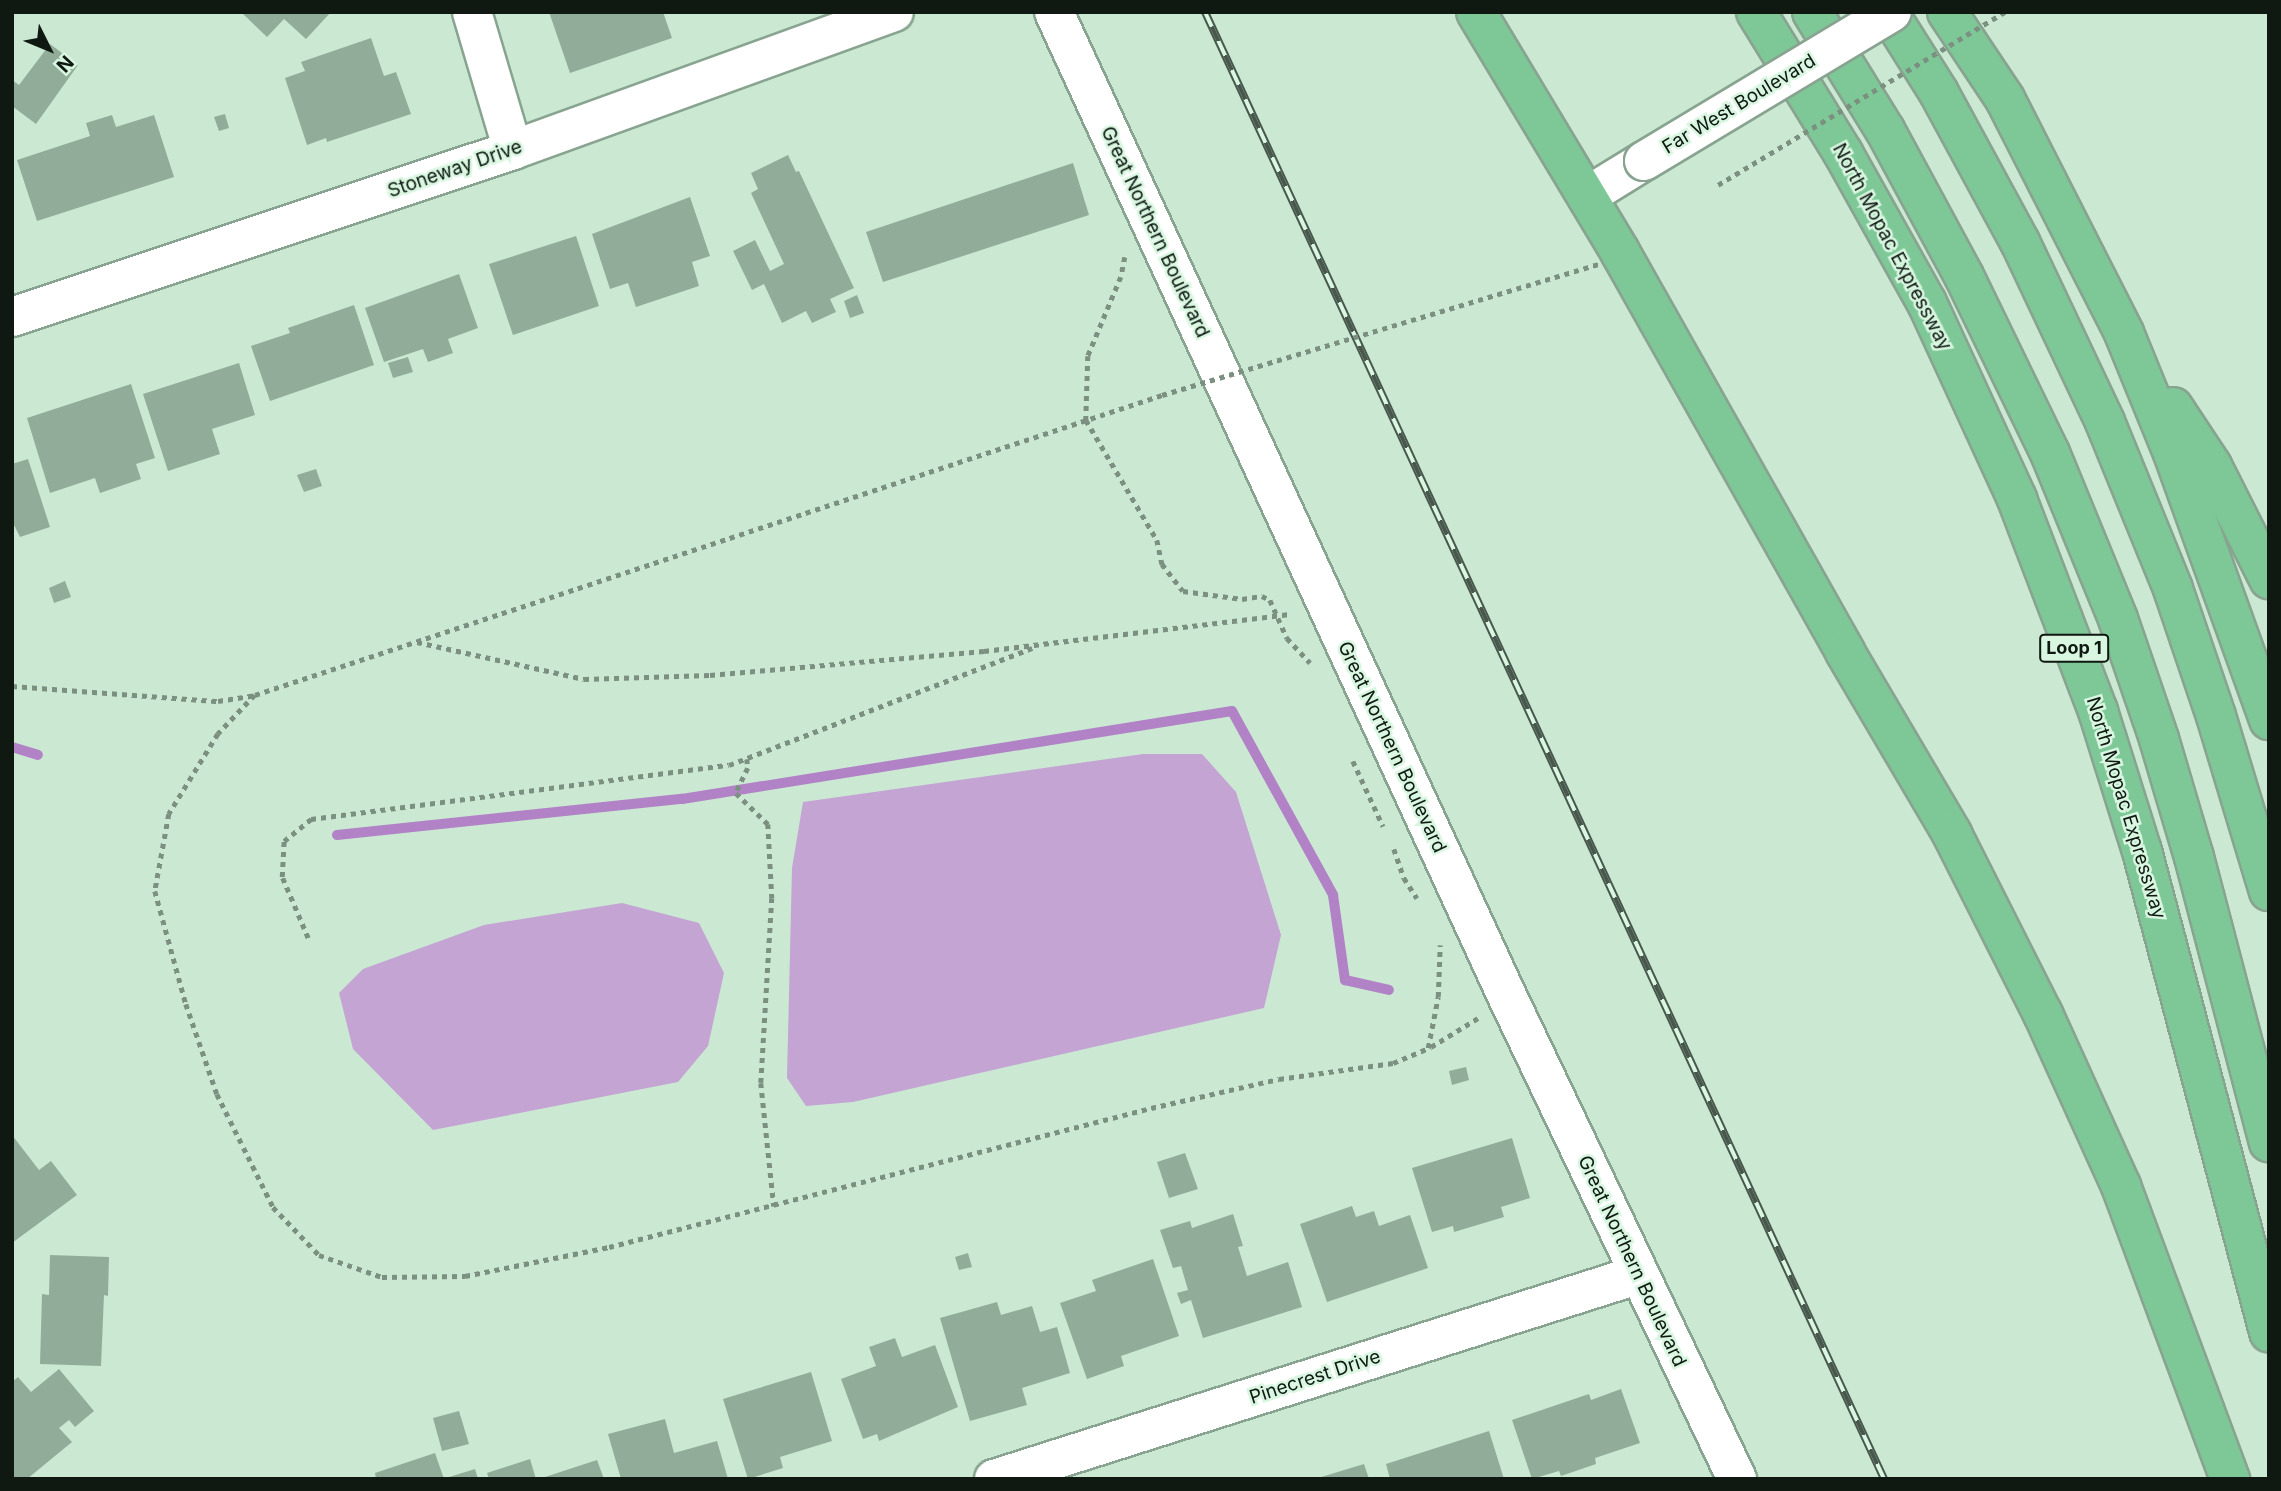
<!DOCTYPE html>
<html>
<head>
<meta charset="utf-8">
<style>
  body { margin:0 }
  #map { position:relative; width:2281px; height:1491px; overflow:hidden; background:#cbe8d3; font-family:Inter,sans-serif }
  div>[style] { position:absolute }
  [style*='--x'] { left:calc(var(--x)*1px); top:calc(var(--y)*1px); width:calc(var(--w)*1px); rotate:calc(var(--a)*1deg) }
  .green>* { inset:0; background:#c3a4d2 }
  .stream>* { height:10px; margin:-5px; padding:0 5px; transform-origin:5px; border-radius:5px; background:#b182c5 }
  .building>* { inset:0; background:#91ad99 }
  .path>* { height:4.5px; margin-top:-2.25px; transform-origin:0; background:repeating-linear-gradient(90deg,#7b9081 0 5px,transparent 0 10px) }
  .roads { filter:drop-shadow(2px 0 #88a490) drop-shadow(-2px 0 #88a490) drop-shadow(0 2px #88a490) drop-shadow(0 -2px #88a490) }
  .minor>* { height:38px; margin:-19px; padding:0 19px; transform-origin:19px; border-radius:19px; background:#fff }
  .highway>* { height:38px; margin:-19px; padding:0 19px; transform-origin:19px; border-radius:19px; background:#7ec897 }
  .rail>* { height:8px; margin-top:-4px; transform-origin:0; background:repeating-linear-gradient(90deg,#d8f6e0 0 16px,#48584d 0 32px); box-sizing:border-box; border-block:2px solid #48584d }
  .path-bridge>* { height:4.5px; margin-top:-2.25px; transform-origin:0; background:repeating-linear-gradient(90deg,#7b9081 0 5px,transparent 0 10px) }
  .bridges { filter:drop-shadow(2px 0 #88a490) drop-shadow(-2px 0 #88a490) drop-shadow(0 2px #88a490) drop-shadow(0 -2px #88a490) }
  .minor-bridge>* { height:38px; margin:-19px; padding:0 19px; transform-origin:19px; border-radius:19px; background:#fff }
  span { translate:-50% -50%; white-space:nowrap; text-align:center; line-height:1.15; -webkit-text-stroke:5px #d8f6e0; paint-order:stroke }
  .shield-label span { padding:2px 5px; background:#d8f6e0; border:2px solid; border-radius:5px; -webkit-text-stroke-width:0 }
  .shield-label { font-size:18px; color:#0f1912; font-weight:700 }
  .street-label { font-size:19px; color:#0f1912 }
  .frame { position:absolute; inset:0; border:14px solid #0f1912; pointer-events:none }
  .north { position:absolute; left:14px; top:14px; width:70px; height:70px; -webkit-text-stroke:5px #d8f6e0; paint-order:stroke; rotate:133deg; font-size:19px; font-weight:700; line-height:28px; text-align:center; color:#0f1912 }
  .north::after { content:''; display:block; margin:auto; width:24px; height:32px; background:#0f1912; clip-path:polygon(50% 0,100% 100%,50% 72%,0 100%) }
</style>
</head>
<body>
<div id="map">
  <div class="green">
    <i style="clip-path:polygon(1143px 754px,1202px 754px,1236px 792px,1281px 935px,1264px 1008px,853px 1102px,806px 1106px,787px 1078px,792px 868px,803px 802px)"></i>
    <i style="clip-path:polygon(622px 903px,699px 923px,724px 973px,708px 1046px,678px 1082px,433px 1130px,353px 1049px,339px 993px,363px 969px,484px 925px)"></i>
  </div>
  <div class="stream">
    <i style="--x:12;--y:747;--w:27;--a:17"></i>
    <i style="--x:337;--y:835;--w:347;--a:-6"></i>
    <i style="--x:682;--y:799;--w:557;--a:-9.09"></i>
    <i style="--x:1232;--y:711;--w:210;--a:61.2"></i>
    <i style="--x:1333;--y:895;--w:86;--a:82"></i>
    <i style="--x:1345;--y:980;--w:45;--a:12.8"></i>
  </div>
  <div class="building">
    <i style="clip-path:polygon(241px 12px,331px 12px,306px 39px,284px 19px,267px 37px)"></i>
    <i style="clip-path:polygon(549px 12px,663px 12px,672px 38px,570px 73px)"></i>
    <i style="clip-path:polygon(371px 38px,384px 76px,396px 72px,411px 114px,327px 142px,326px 138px,307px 145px,285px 78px,305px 71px,301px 62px)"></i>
    <i style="clip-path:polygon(50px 44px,78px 65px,36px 124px,12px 106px,12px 80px,19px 85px)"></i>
    <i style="clip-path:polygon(225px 114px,229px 128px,219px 131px,214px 117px)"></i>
    <i style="clip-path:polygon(112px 115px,116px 127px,154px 115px,174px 177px,37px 221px,17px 160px,90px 136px,86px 123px)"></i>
    <i style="clip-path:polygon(788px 155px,796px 172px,799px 171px,854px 288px,830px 299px,836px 312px,812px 323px,806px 311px,782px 323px,764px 284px,752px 290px,733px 251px,755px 240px,770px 271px,784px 264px,751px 193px,758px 189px,751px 173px)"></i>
    <i style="clip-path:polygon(1073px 163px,1089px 215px,883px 282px,866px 232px)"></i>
    <i style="clip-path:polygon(690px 197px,710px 256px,692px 262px,699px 286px,636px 307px,628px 283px,610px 289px,592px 234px)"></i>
    <i style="clip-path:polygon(576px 236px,599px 306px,513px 335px,489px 264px)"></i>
    <i style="clip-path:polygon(459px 274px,478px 328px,448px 339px,453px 353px,428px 362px,423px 349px,384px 362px,365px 308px)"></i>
    <i style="clip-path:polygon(857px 295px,864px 313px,850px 318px,844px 301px)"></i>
    <i style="clip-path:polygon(354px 305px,374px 365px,270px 401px,251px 346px,290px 333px,288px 328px)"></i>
    <i style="clip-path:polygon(408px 357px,413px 372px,393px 378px,388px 363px)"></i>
    <i style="clip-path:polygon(239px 363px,255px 415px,212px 429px,220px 454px,168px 471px,143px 394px)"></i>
    <i style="clip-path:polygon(131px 384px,155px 458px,136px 464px,141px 479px,100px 493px,95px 478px,50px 493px,27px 418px)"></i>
    <i style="clip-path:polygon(28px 459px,50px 527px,20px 537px,12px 521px,12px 464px)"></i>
    <i style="clip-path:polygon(316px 469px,322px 486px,304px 492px,297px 475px)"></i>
    <i style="clip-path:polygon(65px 581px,71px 597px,54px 603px,49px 588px)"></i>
    <i style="clip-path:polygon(1466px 1067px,1469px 1080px,1452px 1085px,1449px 1071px)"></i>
    <i style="clip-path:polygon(12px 1135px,39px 1170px,51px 1161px,77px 1195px,12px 1243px)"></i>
    <i style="clip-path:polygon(1512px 1138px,1530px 1198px,1501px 1207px,1504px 1217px,1454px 1232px,1453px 1226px,1432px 1232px,1412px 1168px)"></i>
    <i style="clip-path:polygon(1185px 1153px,1198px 1189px,1169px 1198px,1157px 1162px)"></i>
    <i style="clip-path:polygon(1352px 1206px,1356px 1217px,1374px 1211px,1379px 1226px,1410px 1215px,1428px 1268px,1327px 1302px,1300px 1224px)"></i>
    <i style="clip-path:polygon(1233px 1214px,1243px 1246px,1238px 1247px,1247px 1276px,1288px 1262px,1302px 1307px,1203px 1338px,1191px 1300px,1181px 1304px,1177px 1293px,1188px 1290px,1181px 1266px,1173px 1268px,1160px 1230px,1190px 1221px,1192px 1228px)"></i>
    <i style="clip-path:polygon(968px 1253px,972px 1267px,959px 1270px,955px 1257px)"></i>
    <i style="clip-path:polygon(50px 1255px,109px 1257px,108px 1296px,104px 1295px,101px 1366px,40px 1364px,42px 1294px,49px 1295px)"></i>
    <i style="clip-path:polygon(1153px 1259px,1179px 1336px,1121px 1356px,1124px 1366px,1087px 1379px,1060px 1303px,1096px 1291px,1092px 1280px)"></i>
    <i style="clip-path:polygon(997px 1302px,1001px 1315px,1032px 1306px,1040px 1332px,1057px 1327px,1070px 1373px,1022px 1388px,1027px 1405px,970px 1421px,940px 1318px)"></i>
    <i style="clip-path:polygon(895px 1338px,902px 1357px,935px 1345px,958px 1407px,879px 1441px,877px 1434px,863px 1439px,841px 1379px,876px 1366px,869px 1347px)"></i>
    <i style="clip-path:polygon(59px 1369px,94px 1411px,75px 1427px,69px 1420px,59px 1428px,72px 1442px,27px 1479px,12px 1479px,12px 1382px,18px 1377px,31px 1392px)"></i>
    <i style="clip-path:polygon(811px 1372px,832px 1441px,780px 1457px,783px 1468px,748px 1479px,723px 1399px)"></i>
    <i style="clip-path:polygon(1621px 1389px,1640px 1443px,1595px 1458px,1596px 1464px,1561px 1476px,1559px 1471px,1532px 1479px,1512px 1420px,1589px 1394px,1591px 1400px)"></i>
    <i style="clip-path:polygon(459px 1411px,469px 1444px,442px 1451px,433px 1418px)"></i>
    <i style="clip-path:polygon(665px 1419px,674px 1453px,717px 1441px,728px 1479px,621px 1479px,608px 1434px)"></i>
    <i style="clip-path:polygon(1489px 1431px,1504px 1479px,1390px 1479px,1386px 1464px)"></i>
    <i style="clip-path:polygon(435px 1453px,444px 1479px,376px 1479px,375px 1473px)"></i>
    <i style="clip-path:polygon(530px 1459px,536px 1479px,489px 1479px,487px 1473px)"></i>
    <i style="clip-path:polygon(597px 1460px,604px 1479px,542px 1479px,542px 1478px)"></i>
    <i style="clip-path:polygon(1364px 1464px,1369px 1479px,1318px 1479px,1318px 1478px)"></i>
    <i style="clip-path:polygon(475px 1469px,478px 1479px,446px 1479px,446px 1478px)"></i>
  </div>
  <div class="path">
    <i style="--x:1125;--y:257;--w:20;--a:101"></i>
    <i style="--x:1121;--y:277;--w:86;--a:112.7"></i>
    <i style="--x:1088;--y:356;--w:64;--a:91.8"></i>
    <i style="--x:1086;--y:420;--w:139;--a:59.4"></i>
    <i style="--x:1157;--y:540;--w:25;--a:78"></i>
    <i style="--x:1162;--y:564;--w:34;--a:52"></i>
    <i style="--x:1183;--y:591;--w:60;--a:7.7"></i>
    <i style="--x:1242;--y:599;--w:20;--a:-9"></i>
    <i style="--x:1262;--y:596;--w:9;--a:27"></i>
    <i style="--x:1270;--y:600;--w:42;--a:65.9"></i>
    <i style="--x:1287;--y:638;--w:34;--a:47"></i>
    <i style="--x:417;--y:642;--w:171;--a:12.5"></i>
    <i style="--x:584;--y:679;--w:126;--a:-1.8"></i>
    <i style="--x:710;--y:675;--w:275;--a:-5"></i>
    <i style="--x:984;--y:651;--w:308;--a:-6.9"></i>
    <i style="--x:12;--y:686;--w:207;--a:4.2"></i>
    <i style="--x:218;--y:701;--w:37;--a:-9"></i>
    <i style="--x:255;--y:695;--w:955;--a:-18.3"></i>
    <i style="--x:255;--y:695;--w:54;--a:133.5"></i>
    <i style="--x:218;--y:734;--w:94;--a:121.5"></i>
    <i style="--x:169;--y:814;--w:78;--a:100.3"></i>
    <i style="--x:155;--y:891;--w:117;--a:74.7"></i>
    <i style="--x:186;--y:1004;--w:95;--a:71"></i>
    <i style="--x:217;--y:1094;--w:126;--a:63.6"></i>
    <i style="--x:273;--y:1207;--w:66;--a:46.2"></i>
    <i style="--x:319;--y:1255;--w:67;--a:19.2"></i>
    <i style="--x:382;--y:1277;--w:83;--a:-0.7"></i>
    <i style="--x:465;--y:1276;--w:147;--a:-11.4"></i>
    <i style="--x:609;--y:1247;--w:560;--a:-14.38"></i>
    <i style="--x:1151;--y:1108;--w:131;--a:-12.8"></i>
    <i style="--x:1279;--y:1079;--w:115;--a:-8"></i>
    <i style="--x:1393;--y:1063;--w:41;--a:-22.8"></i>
    <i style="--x:1431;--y:1047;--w:55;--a:-31.7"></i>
    <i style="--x:747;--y:759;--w:9;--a:84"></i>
    <i style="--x:748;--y:768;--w:28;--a:116"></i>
    <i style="--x:736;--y:793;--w:45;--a:44.1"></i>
    <i style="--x:768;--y:824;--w:74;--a:86.9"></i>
    <i style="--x:772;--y:898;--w:185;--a:93.4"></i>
    <i style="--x:761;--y:1083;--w:124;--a:84"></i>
    <i style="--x:1353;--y:761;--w:72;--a:65.2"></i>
    <i style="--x:1394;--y:849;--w:31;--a:71"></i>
    <i style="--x:1404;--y:878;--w:24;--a:57"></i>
    <i style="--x:308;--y:938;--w:66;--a:-113.1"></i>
    <i style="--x:282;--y:877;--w:36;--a:-87"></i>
    <i style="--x:284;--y:841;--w:35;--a:-39"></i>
    <i style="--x:311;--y:819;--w:421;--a:-7.4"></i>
    <i style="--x:729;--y:765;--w:325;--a:-21.1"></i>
    <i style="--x:1428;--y:1048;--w:52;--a:-78.9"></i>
    <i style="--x:1438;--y:997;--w:52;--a:-87.8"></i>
  </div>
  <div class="roads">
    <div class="minor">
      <i style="--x:472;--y:12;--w:144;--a:73.5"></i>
      <i style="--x:1054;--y:12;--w:1086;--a:65.28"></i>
      <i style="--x:1508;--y:998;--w:533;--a:64.54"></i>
      <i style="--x:1587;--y:196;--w:67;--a:-31.6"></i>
      <i style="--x:12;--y:317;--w:528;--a:-18.43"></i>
      <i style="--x:513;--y:150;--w:405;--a:-19.9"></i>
      <i style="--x:994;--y:1479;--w:675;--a:-17.6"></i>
    </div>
    <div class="highway">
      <i style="--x:1476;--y:12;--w:280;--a:59"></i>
      <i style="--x:1620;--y:252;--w:459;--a:60.6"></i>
      <i style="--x:1845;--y:652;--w:211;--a:59.5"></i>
      <i style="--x:1952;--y:834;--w:202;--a:63.2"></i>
      <i style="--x:2043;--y:1014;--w:189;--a:65.6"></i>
      <i style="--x:2121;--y:1186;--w:313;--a:69.6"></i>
      <i style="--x:1756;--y:12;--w:166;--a:58.3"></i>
      <i style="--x:1843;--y:153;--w:172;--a:60.8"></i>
      <i style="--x:1927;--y:303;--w:216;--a:65.3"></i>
      <i style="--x:2017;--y:499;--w:227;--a:69.1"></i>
      <i style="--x:2098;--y:711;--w:147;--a:72.6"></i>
      <i style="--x:2142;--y:851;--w:498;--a:75.2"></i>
      <i style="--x:1812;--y:12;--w:139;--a:58.3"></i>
      <i style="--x:1885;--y:130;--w:166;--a:61.6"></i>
      <i style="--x:1964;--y:276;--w:197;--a:64.1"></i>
      <i style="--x:2050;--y:453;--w:179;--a:67.7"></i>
      <i style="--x:2118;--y:619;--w:127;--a:71.1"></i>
      <i style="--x:2159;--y:739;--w:123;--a:73.5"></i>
      <i style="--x:2194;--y:857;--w:295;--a:75.3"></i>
      <i style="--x:1888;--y:12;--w:96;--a:57.8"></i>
      <i style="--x:1939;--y:93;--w:170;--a:61.5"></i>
      <i style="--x:2020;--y:242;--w:199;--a:64.7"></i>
      <i style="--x:2105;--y:422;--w:180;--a:67.8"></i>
      <i style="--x:2173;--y:589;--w:134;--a:71.3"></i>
      <i style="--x:2216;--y:716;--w:183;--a:73.2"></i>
      <i style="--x:1947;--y:12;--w:105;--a:56.3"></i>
      <i style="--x:2005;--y:99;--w:263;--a:63"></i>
      <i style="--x:2124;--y:333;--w:130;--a:67.8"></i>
      <i style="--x:2173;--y:453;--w:284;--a:70.2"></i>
      <i style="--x:2173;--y:407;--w:71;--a:56.5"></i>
      <i style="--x:2212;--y:466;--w:127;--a:63.2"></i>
    </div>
  </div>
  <div class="rail">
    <i style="--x:1205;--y:12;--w:1617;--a:65.16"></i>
  </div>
  <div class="path-bridge">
    <i style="--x:1718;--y:185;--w:335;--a:-31.1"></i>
    <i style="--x:1162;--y:395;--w:457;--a:-16.7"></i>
  </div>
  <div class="bridges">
    <div class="minor-bridge">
      <i style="--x:1644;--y:161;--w:289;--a:-31"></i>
    </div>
  </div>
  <div class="shield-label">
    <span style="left:2074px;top:648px">Loop 1</span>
  </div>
  <div class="street-label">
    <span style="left:1739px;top:104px;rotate:-31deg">Far West Boulevard</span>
    <span style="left:455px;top:169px;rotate:-19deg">Stoneway Drive</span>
    <span style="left:1155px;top:232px;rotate:65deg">Great Northern Boulevard</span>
    <span style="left:1892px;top:247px;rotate:62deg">North Mopac Expressway</span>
    <span style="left:1392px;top:747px;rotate:65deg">Great Northern Boulevard</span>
    <span style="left:2126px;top:808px;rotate:73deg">North Mopac Expressway</span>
    <span style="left:1632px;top:1261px;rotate:65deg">Great Northern Boulevard</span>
    <span style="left:1315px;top:1377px;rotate:-18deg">Pinecrest Drive</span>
  </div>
  <div class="frame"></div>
  <div class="north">N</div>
</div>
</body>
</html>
